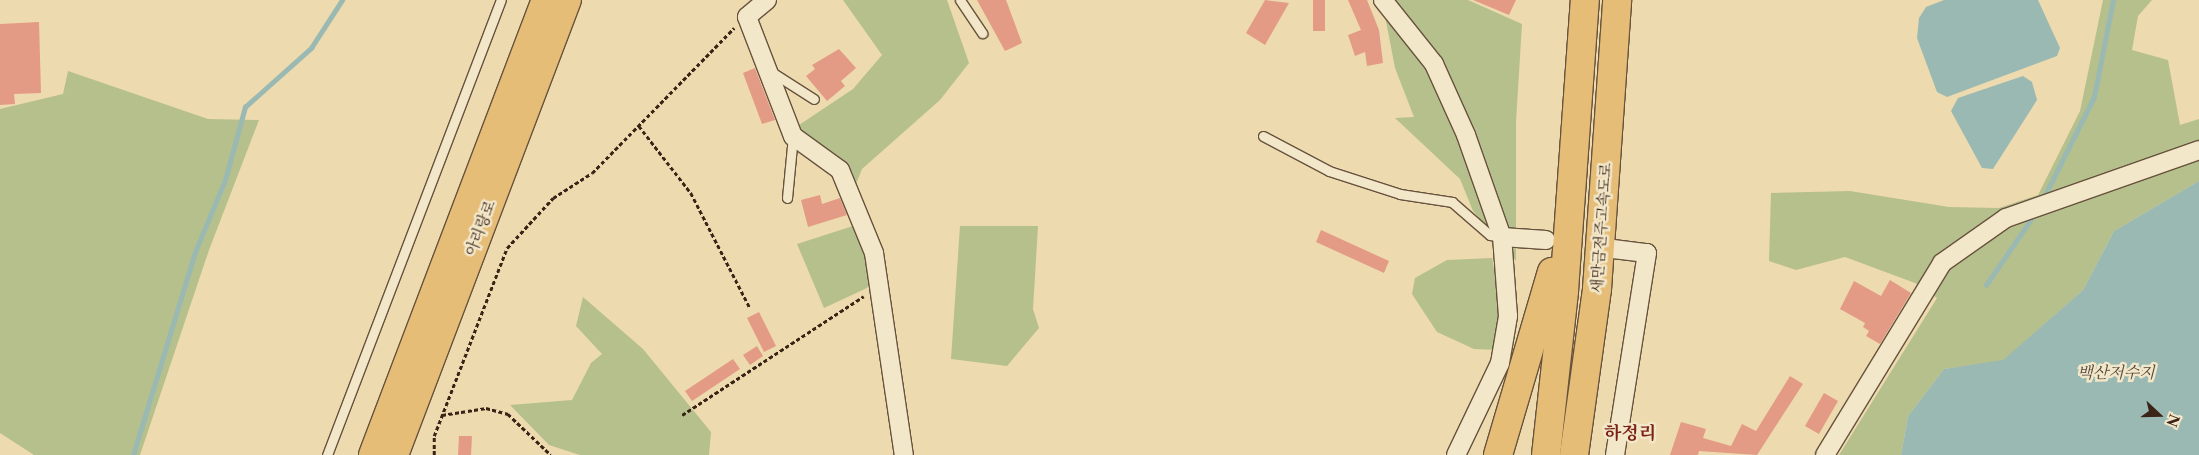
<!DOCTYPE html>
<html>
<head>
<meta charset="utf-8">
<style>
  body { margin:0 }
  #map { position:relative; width:2199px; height:455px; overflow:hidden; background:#eddaae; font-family:"Libre Caslon Text","Noto Serif KR",serif }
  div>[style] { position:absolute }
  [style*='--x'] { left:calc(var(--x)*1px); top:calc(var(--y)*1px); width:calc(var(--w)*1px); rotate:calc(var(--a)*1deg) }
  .green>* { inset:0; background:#b6c08c }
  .water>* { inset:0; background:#9ab9b2 }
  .stream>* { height:4.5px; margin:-2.25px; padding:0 2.25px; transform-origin:2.25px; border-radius:2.25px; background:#9ab9b2 }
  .building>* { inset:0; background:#e49b86 }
  .path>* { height:2.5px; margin-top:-1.25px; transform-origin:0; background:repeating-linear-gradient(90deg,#3a2417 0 4px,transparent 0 6.5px) }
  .roads { filter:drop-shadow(1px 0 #67523d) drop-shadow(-1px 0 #67523d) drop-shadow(0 1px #67523d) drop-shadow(0 -1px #67523d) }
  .service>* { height:9px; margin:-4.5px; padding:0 4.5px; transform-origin:4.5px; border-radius:4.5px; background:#f3e7ca }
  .minor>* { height:18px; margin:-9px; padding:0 9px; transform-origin:9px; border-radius:9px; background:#f3e7ca }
  .trunk>* { height:28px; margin:-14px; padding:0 14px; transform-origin:14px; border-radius:14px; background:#e6bd77 }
  .motorway>* { height:28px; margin:-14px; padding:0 14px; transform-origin:14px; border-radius:14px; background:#e6bd77 }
  span { translate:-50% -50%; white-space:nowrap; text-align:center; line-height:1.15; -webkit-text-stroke:5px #f3e7ca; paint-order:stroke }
  .street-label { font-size:15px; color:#3a2417 }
  .water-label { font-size:16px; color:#52493e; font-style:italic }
  .quarter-label { font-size:18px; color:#7a1f14; font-weight:700 }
  .north { position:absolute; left:2134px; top:390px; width:50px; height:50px; -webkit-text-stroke:4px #f3e7ca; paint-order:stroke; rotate:111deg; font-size:14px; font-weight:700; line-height:20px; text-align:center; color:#3a2417 }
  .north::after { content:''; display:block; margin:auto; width:18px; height:22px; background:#3a2417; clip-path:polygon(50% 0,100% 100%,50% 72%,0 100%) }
</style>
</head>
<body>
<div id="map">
  <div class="green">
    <i style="clip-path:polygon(843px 0,947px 0,969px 63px,940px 100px,862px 169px,856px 184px,839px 162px,799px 134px,799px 125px,853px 89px,882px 55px)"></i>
    <i style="clip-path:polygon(1382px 0,1468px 0,1522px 24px,1516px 122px,1516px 261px,1473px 211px,1460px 179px,1395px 118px,1414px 117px,1395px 68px)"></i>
    <i style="clip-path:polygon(2103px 0,2152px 0,2138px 16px,2132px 50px,2168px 60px,2180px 125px,2199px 119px,2199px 181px,2114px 231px,2083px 290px,2003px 361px,1944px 369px,1908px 416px,1901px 455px,1839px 455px,1937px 298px,1915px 283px,1845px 257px,1796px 270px,1769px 261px,1771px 193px,1850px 191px,1949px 207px,1999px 208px,2038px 195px,2080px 111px)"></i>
    <i style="clip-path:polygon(68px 71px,208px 119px,259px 120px,209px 250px,140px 455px,34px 455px,0 433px,0 109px,63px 94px)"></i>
    <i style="clip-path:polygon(856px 225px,872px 276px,867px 288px,824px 308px,797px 244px)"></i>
    <i style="clip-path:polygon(960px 226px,1038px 226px,1033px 309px,1039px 328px,1007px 366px,951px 359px)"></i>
    <i style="clip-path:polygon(1492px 258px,1502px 314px,1498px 350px,1474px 349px,1437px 332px,1412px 294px,1415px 278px,1447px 260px)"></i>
    <i style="clip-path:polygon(583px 297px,643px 349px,711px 432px,709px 455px,580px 455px,549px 445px,510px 405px,572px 400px,591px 363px,602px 354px,576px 326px)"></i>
  </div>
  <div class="water">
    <i style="clip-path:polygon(1944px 0,2038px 0,2060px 48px,2057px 56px,1947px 97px,1937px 92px,1917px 38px,1919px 18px,1926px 7px)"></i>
    <i style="clip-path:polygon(2023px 76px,2032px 82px,2037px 100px,1993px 169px,1982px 168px,1951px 111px,1958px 98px)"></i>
    <i style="clip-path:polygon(2199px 181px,2199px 455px,1901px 455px,1908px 416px,1944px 369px,2003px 360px,2083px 290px,2114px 231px)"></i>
  </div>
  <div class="stream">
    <i style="--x:2043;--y:199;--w:114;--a:-63.4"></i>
    <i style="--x:2094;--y:97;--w:99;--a:-78.9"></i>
    <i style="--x:1986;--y:285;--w:85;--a:-55.6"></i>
    <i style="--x:133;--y:455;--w:212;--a:-73"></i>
    <i style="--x:195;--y:252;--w:78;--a:-67.4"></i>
    <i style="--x:225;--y:180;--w:76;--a:-74.7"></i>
    <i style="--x:245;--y:107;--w:89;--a:-41.8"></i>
    <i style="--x:311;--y:48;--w:57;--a:-57.1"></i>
  </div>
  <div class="building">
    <i style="clip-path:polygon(977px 0,1006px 0,1022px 43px,1005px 51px)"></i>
    <i style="clip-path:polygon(1265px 0,1289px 3px,1265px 45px,1246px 33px)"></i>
    <i style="clip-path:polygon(1313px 0,1325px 0,1325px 31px,1313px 31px)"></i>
    <i style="clip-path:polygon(1348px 0,1367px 0,1379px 30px,1383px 63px,1367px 66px,1365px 52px,1355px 56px,1348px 35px,1361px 30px)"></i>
    <i style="clip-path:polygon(1473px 0,1516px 0,1509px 15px)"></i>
    <i style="clip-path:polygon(39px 22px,41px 93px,14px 94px,15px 104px,0 105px,0 24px)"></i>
    <i style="clip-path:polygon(839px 49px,856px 68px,841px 81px,845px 86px,827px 101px,806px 76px,815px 69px,812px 65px)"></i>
    <i style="clip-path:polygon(755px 68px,775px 120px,762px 124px,743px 73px)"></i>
    <i style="clip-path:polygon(820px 195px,822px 204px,840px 198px,847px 215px,808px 227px,801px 200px)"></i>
    <i style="clip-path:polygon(1321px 230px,1389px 261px,1384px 273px,1316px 242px)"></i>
    <i style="clip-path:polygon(1890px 280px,1911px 293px,1880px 344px,1866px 336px,1869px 331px,1863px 327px,1865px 323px,1840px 309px,1854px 281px,1881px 296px)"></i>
    <i style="clip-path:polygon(759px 312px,776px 346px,764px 352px,747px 318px)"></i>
    <i style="clip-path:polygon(757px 346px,763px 356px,750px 365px,743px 355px)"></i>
    <i style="clip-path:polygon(733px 359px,740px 369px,692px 401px,685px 391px)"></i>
    <i style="clip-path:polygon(1790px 376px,1803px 384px,1757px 455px,1699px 451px,1698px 455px,1670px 455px,1681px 422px,1706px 429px,1703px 438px,1731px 446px,1742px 424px,1756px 431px)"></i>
    <i style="clip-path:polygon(1824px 393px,1838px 401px,1819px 434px,1805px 426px)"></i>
    <i style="clip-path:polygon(459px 436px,472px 436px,471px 455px,458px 455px)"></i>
  </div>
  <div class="path">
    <i style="--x:639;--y:126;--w:85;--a:52.2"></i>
    <i style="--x:691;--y:193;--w:129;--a:62.8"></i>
    <i style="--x:442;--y:415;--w:45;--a:-9"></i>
    <i style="--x:486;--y:408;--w:23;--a:15"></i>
    <i style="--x:508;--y:414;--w:59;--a:43.6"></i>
    <i style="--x:682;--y:415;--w:217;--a:-33.2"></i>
    <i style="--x:434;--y:455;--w:19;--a:-90"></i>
    <i style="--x:434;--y:436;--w:202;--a:-68.8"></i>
    <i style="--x:507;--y:248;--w:68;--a:-47.4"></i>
    <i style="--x:553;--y:198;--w:46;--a:-32.7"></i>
    <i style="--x:592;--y:173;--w:203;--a:-45.6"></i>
  </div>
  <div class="roads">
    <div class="service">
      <i style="--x:960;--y:0;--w:40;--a:56"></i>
      <i style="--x:770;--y:71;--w:52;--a:32.5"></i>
      <i style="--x:1263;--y:136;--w:75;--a:27.9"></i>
      <i style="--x:1329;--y:171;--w:75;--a:17.9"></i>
      <i style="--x:1400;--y:194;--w:53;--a:8.7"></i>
      <i style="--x:1452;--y:202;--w:50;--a:41"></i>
      <i style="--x:1490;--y:235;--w:12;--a:9"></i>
      <i style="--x:787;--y:198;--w:62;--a:-84.5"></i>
      <i style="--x:327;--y:455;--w:487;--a:-69.1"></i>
    </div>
    <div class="minor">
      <i style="--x:767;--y:0;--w:26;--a:140"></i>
      <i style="--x:747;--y:17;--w:128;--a:68.9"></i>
      <i style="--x:793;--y:136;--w:58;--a:35.9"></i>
      <i style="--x:840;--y:170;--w:90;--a:67.7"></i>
      <i style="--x:874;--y:253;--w:204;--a:81.6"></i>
      <i style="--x:1383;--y:0;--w:82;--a:51.4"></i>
      <i style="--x:1434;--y:64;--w:78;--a:65.7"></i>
      <i style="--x:1466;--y:135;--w:108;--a:70.6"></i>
      <i style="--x:1502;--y:237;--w:44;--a:3.9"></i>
      <i style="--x:1613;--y:249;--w:34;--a:7"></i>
      <i style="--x:1647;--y:253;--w:205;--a:99"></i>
      <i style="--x:1456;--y:455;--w:102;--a:-64.4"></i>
      <i style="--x:1500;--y:363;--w:48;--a:-80.3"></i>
      <i style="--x:1508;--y:316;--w:79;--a:-94.3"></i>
      <i style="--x:1825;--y:455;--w:225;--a:-58.6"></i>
      <i style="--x:1942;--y:263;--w:78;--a:-35.1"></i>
      <i style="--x:2006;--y:218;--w:205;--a:-19.4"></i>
    </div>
    <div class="trunk">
      <i style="--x:373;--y:455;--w:487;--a:-69.2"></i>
      <i style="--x:394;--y:455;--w:487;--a:-69.2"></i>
    </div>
    <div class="motorway">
      <i style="--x:1498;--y:455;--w:191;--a:-73.6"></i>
      <i style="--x:1546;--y:455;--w:165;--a:-83.7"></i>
      <i style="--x:1564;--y:291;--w:292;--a:-85.9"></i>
      <i style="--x:1574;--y:455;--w:168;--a:-82.1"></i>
      <i style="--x:1597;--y:289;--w:290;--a:-86"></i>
    </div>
  </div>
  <div class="street-label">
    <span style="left:480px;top:228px;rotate:-69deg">아리랑로</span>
    <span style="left:1601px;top:228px;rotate:-86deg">새만금전주고속도로</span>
  </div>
  <div class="water-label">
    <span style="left:2116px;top:372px">백산저수지</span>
  </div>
  <div class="quarter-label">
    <span style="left:1630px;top:433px">하정리</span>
  </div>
  <div class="north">N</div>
</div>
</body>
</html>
